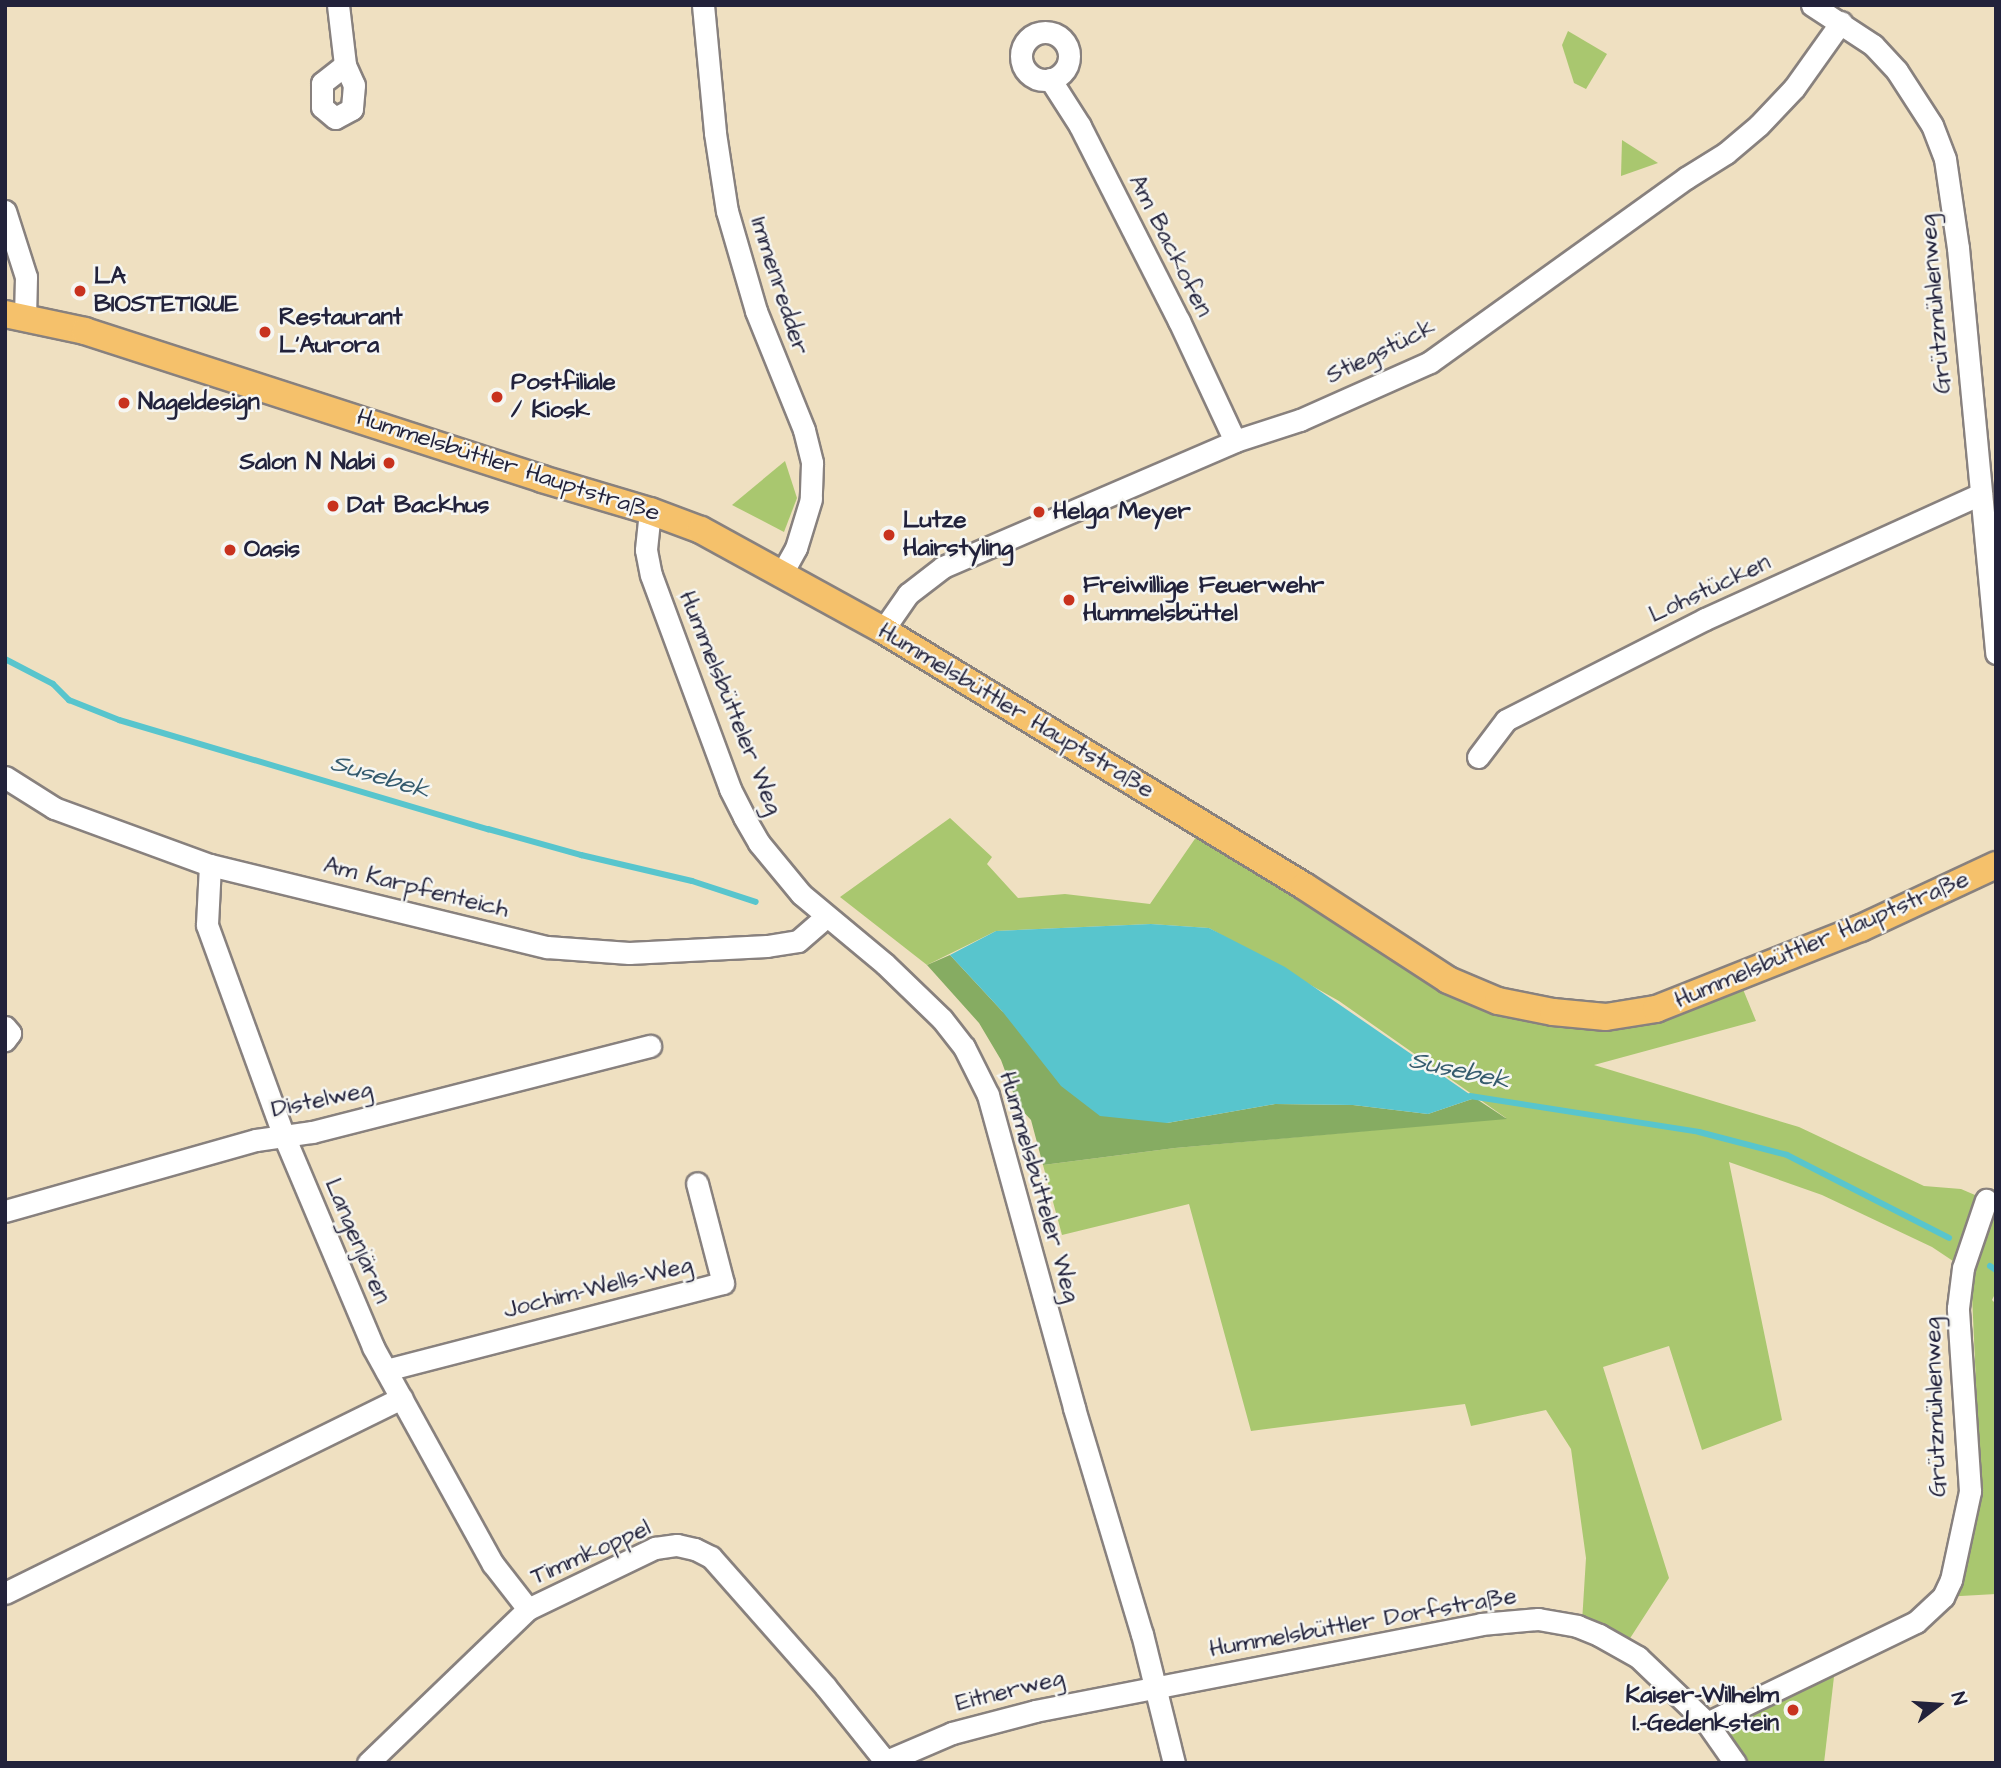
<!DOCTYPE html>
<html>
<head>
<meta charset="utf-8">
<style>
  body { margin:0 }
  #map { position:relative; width:2001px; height:1768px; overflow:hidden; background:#efe0c1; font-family:"Architects Daughter",sans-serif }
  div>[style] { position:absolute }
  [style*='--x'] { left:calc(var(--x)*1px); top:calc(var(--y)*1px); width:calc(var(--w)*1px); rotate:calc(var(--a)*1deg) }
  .green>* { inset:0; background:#a9c76f }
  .forest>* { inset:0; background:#86ac62 }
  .water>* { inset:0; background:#58c5cd }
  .stream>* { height:6px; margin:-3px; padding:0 3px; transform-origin:3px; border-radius:3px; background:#58c5cd }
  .roads { filter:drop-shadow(2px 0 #88817e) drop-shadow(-2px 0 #88817e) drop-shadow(0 2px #88817e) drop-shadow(0 -2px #88817e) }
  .minor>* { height:21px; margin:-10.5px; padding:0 10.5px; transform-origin:10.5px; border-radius:10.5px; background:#fff }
  .minor>.ring { margin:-10.5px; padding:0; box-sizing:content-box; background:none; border:21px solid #fff; border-radius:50% }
  .major>* { height:26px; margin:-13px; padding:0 13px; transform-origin:13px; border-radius:13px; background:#f5c16b }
  .dots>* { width:19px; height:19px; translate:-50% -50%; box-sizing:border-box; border:4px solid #f6f6f2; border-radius:50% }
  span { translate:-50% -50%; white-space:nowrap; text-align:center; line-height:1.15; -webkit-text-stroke:5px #f6f6f2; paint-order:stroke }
  .street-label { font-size:24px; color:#22223b }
  .poi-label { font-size:24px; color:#22223b; font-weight:700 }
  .left { translate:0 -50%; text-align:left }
  .right { translate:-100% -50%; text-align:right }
  .water-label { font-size:26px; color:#355b6e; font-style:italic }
  .frame { position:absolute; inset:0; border:7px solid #22223b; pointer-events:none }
  .north { position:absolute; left:1903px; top:1670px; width:70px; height:70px; -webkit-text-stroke:5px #f6f6f2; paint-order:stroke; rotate:73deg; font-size:19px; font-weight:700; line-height:28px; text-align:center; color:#22223b }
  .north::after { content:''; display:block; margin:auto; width:24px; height:32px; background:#22223b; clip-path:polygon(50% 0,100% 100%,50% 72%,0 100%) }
</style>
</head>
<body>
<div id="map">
  <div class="green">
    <i style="clip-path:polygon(1568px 31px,1607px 54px,1586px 89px,1574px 83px,1562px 45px)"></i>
    <i style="clip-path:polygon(1622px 140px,1658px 163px,1621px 176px)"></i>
    <i style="clip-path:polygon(785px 461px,797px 498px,784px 532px,732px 505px)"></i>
    <i style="clip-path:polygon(950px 818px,992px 857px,987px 864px,1018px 898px,1065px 894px,1150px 904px,1201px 830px,1498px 1005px,1607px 1021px,1738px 977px,1756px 1021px,1594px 1065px,1799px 1127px,1924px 1186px,1961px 1189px,1996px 1204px,1996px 1292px,1992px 1300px,1996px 1304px,1996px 1594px,1943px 1597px,1981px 1494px,1971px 1273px,1932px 1247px,1822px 1195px,1729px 1162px,1782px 1420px,1702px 1450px,1669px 1346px,1603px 1367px,1669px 1578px,1627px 1643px,1582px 1622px,1586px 1558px,1571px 1449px,1546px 1410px,1471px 1426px,1465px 1404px,1251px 1431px,1189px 1204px,1062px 1235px,1043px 1165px,1175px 1148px,1506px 1118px,1339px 1001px,1209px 928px,1151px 924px,996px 931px,927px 965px,840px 897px)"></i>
    <i style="clip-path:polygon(1835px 1668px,1824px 1763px,1743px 1763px,1721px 1732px)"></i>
  </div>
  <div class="forest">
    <i style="clip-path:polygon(950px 955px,1002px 1011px,1167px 1123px,1275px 1104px,1353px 1105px,1428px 1114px,1475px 1098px,1507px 1119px,1175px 1148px,1043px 1165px,1031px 1120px,1018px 1106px,1001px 1060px,979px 1023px,927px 965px)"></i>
  </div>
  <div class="water">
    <i style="clip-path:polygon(1151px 924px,1209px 928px,1285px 967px,1475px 1098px,1428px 1114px,1353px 1105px,1275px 1104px,1167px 1123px,1100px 1116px,1061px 1086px,1002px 1011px,950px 955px,996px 931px)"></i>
  </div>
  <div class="stream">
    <i style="--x:5;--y:659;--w:54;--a:27.5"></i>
    <i style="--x:53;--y:684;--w:23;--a:45"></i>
    <i style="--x:69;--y:700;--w:54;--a:21.8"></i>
    <i style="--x:119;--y:720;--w:385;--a:16.5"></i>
    <i style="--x:488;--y:829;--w:97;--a:15.6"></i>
    <i style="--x:581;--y:855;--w:114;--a:13.2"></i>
    <i style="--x:692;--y:881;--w:67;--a:18.2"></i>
    <i style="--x:1470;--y:1096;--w:232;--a:8.9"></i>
    <i style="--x:1699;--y:1132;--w:91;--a:14.6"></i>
    <i style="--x:1787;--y:1155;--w:182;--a:27.1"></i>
    <i style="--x:1990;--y:1266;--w:7;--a:34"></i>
  </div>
  <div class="roads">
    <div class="minor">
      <i style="--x:338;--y:5;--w:60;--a:83.3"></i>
      <i style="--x:345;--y:65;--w:22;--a:66"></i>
      <i style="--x:354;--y:85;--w:24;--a:95"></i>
      <i style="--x:352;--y:109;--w:19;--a:152"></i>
      <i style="--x:335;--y:118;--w:17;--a:-140"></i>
      <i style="--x:322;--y:107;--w:24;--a:-90"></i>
      <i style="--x:322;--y:83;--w:29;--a:-38"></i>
      <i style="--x:703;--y:5;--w:129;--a:84.6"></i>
      <i style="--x:715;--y:133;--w:79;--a:81.3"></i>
      <i style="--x:727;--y:211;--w:104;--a:73.8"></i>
      <i style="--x:756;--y:311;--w:128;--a:68"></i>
      <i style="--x:804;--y:430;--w:34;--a:76"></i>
      <i style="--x:812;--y:463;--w:36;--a:92"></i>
      <i style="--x:811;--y:499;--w:51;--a:107"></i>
      <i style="--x:796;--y:548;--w:29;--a:119"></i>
      <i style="--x:1812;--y:5;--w:73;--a:33.3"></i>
      <i style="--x:1873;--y:45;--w:35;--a:47"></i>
      <i style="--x:1897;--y:71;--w:64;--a:57.1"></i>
      <i style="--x:1932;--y:125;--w:36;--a:69"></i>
      <i style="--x:1945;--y:159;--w:90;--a:81.7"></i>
      <i style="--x:1958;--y:248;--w:407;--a:84.6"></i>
      <i class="ring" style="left:1021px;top:32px;width:27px;height:27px"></i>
      <i style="--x:1050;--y:79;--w:56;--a:57.4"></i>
      <i style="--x:1080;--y:126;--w:219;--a:63.1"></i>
      <i style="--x:1179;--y:321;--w:132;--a:65"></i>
      <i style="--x:5;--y:211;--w:69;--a:72.3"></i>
      <i style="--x:26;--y:277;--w:40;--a:91.4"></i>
      <i style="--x:650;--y:511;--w:39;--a:96"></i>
      <i style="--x:646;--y:550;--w:25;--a:79"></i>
      <i style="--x:651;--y:575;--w:228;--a:69.7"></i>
      <i style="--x:730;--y:789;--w:31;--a:63"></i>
      <i style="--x:744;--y:817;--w:30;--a:60"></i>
      <i style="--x:759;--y:843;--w:66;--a:50.5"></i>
      <i style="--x:801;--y:894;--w:109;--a:39.8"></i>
      <i style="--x:885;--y:964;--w:79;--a:44"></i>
      <i style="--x:942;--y:1019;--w:36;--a:52"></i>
      <i style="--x:964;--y:1047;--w:54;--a:63.4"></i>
      <i style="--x:988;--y:1095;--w:325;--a:74.6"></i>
      <i style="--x:1074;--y:1408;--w:236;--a:73.3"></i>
      <i style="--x:1142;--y:1634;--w:133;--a:76.1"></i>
      <i style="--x:883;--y:630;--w:44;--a:-55.2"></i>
      <i style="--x:908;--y:594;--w:44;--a:-37.6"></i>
      <i style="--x:943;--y:567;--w:318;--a:-23.3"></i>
      <i style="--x:1235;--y:441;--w:68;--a:-17.9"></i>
      <i style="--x:1300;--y:420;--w:142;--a:-24"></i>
      <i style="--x:1430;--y:362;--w:315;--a:-35.7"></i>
      <i style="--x:1686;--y:178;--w:47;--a:-32"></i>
      <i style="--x:1726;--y:153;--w:43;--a:-40.3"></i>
      <i style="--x:1759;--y:125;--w:51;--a:-46.6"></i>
      <i style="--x:1794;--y:88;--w:81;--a:-54.5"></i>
      <i style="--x:1478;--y:757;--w:46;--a:-52.9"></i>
      <i style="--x:1506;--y:720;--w:223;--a:-26.9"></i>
      <i style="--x:1705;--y:619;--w:303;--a:-24.4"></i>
      <i style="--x:5;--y:777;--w:58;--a:32.3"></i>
      <i style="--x:54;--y:808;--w:166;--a:20.1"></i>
      <i style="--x:210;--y:865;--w:347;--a:13.7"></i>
      <i style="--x:547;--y:947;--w:82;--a:4.2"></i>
      <i style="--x:629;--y:953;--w:138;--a:-2.9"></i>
      <i style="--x:767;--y:946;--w:31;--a:-9"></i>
      <i style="--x:798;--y:941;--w:37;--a:-41"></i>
      <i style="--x:210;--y:865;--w:60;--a:92.9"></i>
      <i style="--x:207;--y:925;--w:225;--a:70"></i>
      <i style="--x:284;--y:1136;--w:229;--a:67.1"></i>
      <i style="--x:373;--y:1347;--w:248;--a:61.1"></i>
      <i style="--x:493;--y:1564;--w:57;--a:52.1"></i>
      <i style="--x:5;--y:1027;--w:8;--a:50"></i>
      <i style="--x:10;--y:1033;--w:9;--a:126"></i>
      <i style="--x:5;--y:1211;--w:261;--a:-15.8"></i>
      <i style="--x:256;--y:1140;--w:57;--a:-8.1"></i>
      <i style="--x:312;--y:1132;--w:349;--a:-14.3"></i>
      <i style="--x:386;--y:1370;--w:348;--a:-14.5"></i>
      <i style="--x:723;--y:1283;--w:103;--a:-104.6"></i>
      <i style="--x:5;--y:1593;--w:442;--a:-26.2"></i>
      <i style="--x:1707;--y:1723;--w:232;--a:-25.8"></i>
      <i style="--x:1916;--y:1622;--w:37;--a:-43"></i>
      <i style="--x:1943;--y:1597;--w:19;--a:-65"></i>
      <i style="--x:1951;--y:1580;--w:91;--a:-77.9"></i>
      <i style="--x:1970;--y:1491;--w:183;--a:-93.8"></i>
      <i style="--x:1958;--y:1308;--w:40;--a:-82.9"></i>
      <i style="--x:1963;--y:1268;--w:72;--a:-71.3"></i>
      <i style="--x:368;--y:1763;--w:222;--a:-43.9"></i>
      <i style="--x:528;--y:1609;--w:141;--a:-25.7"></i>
      <i style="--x:655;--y:1548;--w:22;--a:-8"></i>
      <i style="--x:677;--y:1545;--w:18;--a:13"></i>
      <i style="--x:695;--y:1549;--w:18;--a:27"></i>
      <i style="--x:711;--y:1557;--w:172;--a:48.5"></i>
      <i style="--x:825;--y:1686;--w:96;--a:51.3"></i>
      <i style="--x:882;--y:1763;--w:76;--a:-23.2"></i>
      <i style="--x:952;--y:1733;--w:86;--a:-14.8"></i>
      <i style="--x:1035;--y:1711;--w:454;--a:-11"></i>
      <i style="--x:1481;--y:1624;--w:57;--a:-5"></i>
      <i style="--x:1538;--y:1619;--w:40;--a:10"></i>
      <i style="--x:1577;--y:1626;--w:24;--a:22"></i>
      <i style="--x:1599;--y:1635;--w:45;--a:29.4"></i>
      <i style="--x:1638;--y:1657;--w:95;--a:43.7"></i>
      <i style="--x:1707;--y:1723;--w:49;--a:55"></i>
    </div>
    <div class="major">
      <i style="--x:5;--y:314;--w:82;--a:12"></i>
      <i style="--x:85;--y:331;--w:480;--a:17.9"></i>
      <i style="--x:542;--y:479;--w:113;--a:16.5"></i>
      <i style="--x:650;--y:511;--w:54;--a:20.4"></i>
      <i style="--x:701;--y:530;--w:208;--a:28.8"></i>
      <i style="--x:883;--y:630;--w:493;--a:31.3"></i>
      <i style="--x:1304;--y:886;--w:172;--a:33.1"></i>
      <i style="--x:1448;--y:980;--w:54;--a:22.8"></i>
      <i style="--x:1498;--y:1001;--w:56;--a:11.3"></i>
      <i style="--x:1553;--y:1012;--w:53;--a:5.4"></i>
      <i style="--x:1606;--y:1017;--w:51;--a:-9.1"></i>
      <i style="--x:1656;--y:1009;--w:220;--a:-21.6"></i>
      <i style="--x:1861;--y:928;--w:149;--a:-25"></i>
    </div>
  </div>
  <div class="dots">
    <i style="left:80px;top:291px;background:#c8321e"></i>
    <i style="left:265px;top:332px;background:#c8321e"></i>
    <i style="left:497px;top:397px;background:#c8321e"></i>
    <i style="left:124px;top:403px;background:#c8321e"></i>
    <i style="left:389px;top:463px;background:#c8321e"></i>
    <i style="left:333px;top:506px;background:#c8321e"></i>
    <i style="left:1039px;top:512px;background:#c8321e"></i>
    <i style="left:889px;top:535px;background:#c8321e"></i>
    <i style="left:230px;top:550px;background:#c8321e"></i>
    <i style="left:1069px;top:600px;background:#c8321e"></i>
    <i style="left:1793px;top:1710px;background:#c8321e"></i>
  </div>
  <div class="street-label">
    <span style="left:1170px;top:246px;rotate:63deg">Am Backofen</span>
    <span style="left:779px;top:286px;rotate:72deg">Immenredder</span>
    <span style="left:1936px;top:304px;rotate:-95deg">Grützmühlenweg</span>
    <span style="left:1381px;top:352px;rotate:-26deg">Stiegstück</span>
    <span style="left:508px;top:466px;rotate:18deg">Hummelsbüttler Hauptstraße</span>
    <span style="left:1710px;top:589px;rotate:-25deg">Lohstücken</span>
    <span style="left:730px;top:703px;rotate:68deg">Hummelsbütteler Weg</span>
    <span style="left:1016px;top:711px;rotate:31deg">Hummelsbüttler Hauptstraße</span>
    <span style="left:416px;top:888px;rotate:14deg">Am Karpfenteich</span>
    <span style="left:1822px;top:940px;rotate:-23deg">Hummelsbüttler Hauptstraße</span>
    <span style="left:322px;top:1100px;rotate:-12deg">Distelweg</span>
    <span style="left:1039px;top:1187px;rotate:74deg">Hummelsbütteler Weg</span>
    <span style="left:357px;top:1241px;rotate:67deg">Langenjären</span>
    <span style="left:598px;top:1288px;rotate:-14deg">Jochim-Wells-Weg</span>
    <span style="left:1936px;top:1407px;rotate:-92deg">Grützmühlenweg</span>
    <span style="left:591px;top:1553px;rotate:-24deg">Timmkoppel</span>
    <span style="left:1363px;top:1623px;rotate:-10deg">Hummelsbüttler Dorfstraße</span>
    <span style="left:1010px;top:1691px;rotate:-14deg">Eitnerweg</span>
  </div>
  <div class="poi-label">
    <span class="left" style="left:94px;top:291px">LA<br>BIOSTETIQUE</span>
    <span class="left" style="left:279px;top:332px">Restaurant<br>L'Aurora</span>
    <span class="left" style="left:511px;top:397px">Postfiliale<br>/ Kiosk</span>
    <span class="left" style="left:138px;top:403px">Nageldesign</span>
    <span class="right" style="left:375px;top:463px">Salon N Nabi</span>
    <span class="left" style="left:347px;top:506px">Dat Backhus</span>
    <span class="left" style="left:1053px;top:512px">Helga Meyer</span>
    <span class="left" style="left:903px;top:535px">Lutze<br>Hairstyling</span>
    <span class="left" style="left:244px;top:550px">Oasis</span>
    <span class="left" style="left:1083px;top:600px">Freiwillige Feuerwehr<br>Hummelsbüttel</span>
    <span class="right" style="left:1779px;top:1710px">Kaiser-Wilhelm<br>I.-Gedenkstein</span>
  </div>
  <div class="water-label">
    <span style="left:380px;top:777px;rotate:17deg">Susebek</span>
    <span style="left:1459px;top:1071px;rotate:13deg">Susebek</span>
  </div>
  <div class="frame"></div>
  <div class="north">N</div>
</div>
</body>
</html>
